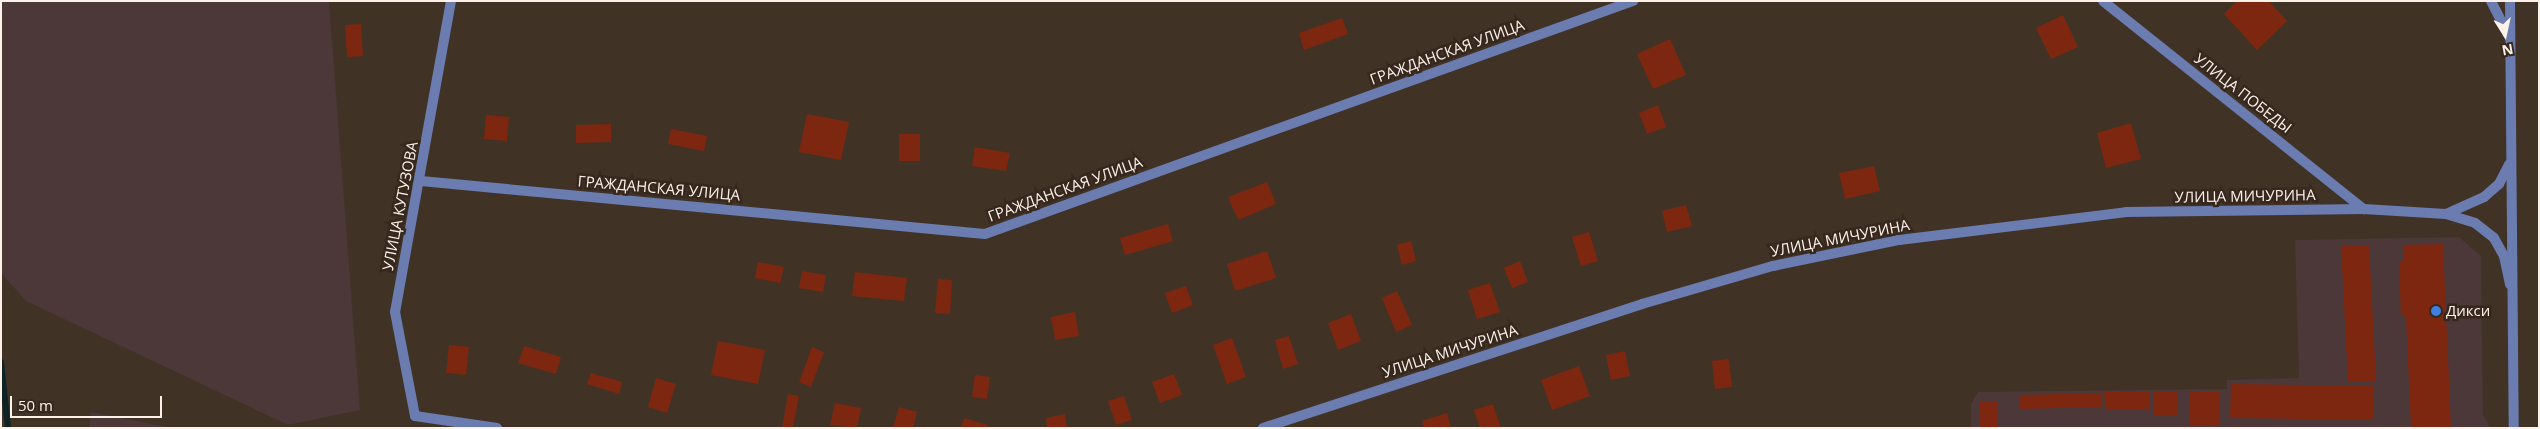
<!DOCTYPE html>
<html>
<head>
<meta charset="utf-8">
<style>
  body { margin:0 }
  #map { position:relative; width:2540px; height:429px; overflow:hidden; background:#413226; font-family:"Open Sans",sans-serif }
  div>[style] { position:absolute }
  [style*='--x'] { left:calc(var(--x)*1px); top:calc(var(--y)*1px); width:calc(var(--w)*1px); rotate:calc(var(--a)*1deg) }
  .industrial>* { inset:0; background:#4c3739 }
  .stream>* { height:6px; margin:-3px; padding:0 3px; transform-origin:3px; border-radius:3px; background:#0f2225 }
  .building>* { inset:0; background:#7e2710 }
  .minor>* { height:10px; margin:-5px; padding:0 5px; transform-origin:5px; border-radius:5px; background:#6b7cb1 }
  .dots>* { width:14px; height:14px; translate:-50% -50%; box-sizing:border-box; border:2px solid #37281d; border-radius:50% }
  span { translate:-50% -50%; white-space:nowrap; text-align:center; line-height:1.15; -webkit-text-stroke:5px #37281d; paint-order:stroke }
  .street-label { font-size:15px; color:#fcf2ea }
  .poi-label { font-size:15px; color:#fcf2ea }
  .left { translate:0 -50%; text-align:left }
  .frame { position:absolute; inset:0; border:2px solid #fcf2ea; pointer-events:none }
  .north { position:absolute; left:2480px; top:10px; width:50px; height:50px; -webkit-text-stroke:4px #37281d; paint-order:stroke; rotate:170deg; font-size:14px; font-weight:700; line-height:20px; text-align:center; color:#fcf2ea }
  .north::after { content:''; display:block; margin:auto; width:18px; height:22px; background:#fcf2ea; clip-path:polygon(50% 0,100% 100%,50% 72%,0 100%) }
  .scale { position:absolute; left:10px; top:396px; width:152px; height:22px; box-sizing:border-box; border:2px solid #fcf2ea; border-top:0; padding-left:6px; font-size:15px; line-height:18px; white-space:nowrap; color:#fcf2ea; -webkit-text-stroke:4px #37281d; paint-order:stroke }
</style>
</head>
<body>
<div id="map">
  <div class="industrial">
    <i style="clip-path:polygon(1px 1px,329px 1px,360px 410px,288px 425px,26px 301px,1px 273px)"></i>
    <i style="clip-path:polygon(2459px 237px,2481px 256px,2483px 414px,2490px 428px,1971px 428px,1971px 404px,1978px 392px,2227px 389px,2227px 380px,2299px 378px,2295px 240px)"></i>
    <i style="clip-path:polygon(91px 412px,173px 428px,89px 428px)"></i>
  </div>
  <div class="stream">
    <i style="--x:1;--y:362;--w:66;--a:83.9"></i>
  </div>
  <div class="building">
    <i style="clip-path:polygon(2237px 1px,2269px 1px,2287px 21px,2257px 50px,2224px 14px)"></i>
    <i style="clip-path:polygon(2063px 15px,2078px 47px,2051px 59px,2036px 28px)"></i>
    <i style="clip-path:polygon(1342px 18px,1348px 34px,1304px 50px,1299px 33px)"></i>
    <i style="clip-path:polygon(361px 24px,363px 56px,347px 57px,345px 25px)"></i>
    <i style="clip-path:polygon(1670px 39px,1686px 75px,1653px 89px,1637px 54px)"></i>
    <i style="clip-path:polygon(1658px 105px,1666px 127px,1647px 134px,1639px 113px)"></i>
    <i style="clip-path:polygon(807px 114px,849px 122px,841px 160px,799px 152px)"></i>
    <i style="clip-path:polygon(486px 115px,509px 117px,507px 141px,484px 139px)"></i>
    <i style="clip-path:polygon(2131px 123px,2141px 159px,2106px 168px,2097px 133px)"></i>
    <i style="clip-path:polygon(611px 124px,611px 142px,576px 143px,576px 125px)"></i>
    <i style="clip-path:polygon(671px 129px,707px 136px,704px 151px,668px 144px)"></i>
    <i style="clip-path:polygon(899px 134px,920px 134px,920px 161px,899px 161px)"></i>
    <i style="clip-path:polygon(975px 147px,1010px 153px,1006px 171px,972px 166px)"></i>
    <i style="clip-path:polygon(1874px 166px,1880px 191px,1845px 199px,1839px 173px)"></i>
    <i style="clip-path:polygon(1267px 182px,1276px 204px,1238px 220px,1228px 197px)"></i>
    <i style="clip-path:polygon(1686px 205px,1692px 226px,1667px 232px,1662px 211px)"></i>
    <i style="clip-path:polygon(1168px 224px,1173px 241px,1125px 255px,1120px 238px)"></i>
    <i style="clip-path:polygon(1589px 232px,1598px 261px,1581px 266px,1572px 237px)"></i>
    <i style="clip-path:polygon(1411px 241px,1416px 261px,1402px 265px,1397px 245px)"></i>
    <i style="clip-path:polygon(2443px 244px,2451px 428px,2411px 428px,2406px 316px,2401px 316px,2399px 262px,2404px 262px,2403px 245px)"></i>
    <i style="clip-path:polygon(2369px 245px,2376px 381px,2348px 382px,2341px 246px)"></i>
    <i style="clip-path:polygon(1267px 251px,1276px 278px,1235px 291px,1227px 264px)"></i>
    <i style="clip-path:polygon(1520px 261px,1528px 282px,1512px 288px,1504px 268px)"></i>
    <i style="clip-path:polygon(758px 262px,784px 267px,780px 283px,755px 278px)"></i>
    <i style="clip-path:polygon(802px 271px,826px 275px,823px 292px,799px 288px)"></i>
    <i style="clip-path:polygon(855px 272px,907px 278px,904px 301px,852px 296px)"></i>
    <i style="clip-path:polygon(938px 279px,952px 280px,950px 314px,935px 313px)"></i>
    <i style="clip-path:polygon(1490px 283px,1500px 312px,1477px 319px,1468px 290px)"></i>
    <i style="clip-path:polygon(1186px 286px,1193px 305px,1172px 313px,1165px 293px)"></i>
    <i style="clip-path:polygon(1397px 291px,1412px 325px,1396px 332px,1382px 298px)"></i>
    <i style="clip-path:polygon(1075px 312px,1079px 336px,1055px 340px,1051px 317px)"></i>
    <i style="clip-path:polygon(1351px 314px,1361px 341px,1338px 350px,1328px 323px)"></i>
    <i style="clip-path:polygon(1289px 336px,1298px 364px,1283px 369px,1275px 340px)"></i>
    <i style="clip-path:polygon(1232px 338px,1246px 377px,1227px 384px,1213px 345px)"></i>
    <i style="clip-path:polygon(718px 341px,765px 350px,758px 384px,711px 375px)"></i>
    <i style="clip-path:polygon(449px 345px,469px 347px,466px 375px,446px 373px)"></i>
    <i style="clip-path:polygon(524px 346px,561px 357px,556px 374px,518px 363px)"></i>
    <i style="clip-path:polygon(812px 347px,824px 352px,811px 387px,799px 382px)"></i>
    <i style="clip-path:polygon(1625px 351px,1630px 376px,1611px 380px,1606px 355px)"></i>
    <i style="clip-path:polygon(1729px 359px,1732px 387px,1715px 389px,1712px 361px)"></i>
    <i style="clip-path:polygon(1579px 366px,1590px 396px,1552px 410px,1541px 380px)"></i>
    <i style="clip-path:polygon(591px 373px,622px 382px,619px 394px,587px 384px)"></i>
    <i style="clip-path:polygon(1174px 374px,1182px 395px,1160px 403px,1152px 382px)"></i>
    <i style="clip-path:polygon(975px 375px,990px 377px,987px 399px,972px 397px)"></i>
    <i style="clip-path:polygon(656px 378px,676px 384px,667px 413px,648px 407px)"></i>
    <i style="clip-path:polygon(2231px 384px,2374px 386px,2373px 420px,2230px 418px)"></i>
    <i style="clip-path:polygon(2104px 391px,2149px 391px,2150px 409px,2105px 409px)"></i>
    <i style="clip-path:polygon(2154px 391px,2178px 391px,2178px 415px,2154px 415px)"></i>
    <i style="clip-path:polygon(2190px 392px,2219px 392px,2219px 426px,2190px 426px)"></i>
    <i style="clip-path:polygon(2101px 393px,2101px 407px,2020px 409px,2019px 395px)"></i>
    <i style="clip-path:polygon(788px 394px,799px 396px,793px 428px,782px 428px)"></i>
    <i style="clip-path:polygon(1124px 396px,1132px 420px,1116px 425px,1108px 401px)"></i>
    <i style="clip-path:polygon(1980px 402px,1997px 402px,1997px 428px,1980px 428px)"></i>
    <i style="clip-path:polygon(835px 403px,861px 408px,857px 428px,830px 425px)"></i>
    <i style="clip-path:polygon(1493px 404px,1501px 428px,1480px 428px,1474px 410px)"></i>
    <i style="clip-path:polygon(899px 407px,917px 412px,913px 428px,893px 428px)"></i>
    <i style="clip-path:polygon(1447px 413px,1451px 428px,1424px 428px,1422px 421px)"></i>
    <i style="clip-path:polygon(1065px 414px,1067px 428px,1047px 428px,1046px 418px)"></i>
    <i style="clip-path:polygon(964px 418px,988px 425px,987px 428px,961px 428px)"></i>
  </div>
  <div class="minor">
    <i style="--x:451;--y:1;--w:316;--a:100.2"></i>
    <i style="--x:395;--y:312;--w:106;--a:79.1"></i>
    <i style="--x:415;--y:416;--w:83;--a:8.3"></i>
    <i style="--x:2103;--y:1;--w:334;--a:38.6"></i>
    <i style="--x:2491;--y:1;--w:39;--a:63"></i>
    <i style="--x:2510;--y:1;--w:427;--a:89.5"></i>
    <i style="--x:421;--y:181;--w:566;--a:5.37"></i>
    <i style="--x:985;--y:234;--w:689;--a:-19.78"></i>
    <i style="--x:2446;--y:214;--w:42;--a:-24.1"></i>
    <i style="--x:2484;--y:197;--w:20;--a:-41"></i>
    <i style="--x:2499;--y:184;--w:22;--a:-63"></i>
    <i style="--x:1263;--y:428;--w:399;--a:-18.1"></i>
    <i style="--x:1642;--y:304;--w:136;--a:-16.2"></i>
    <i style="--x:1773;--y:266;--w:129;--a:-11.7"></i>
    <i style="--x:1899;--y:240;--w:229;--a:-7"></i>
    <i style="--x:2126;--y:212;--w:238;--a:-0.7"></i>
    <i style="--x:2364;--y:209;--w:82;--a:3.5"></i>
    <i style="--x:2446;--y:214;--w:30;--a:17"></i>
    <i style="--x:2475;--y:223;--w:24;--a:38"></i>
    <i style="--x:2494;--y:238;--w:21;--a:61"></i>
    <i style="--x:2504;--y:256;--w:29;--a:78"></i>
  </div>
  <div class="dots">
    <i style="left:2436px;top:311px;background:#3f7fe0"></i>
  </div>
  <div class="street-label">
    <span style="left:1447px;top:52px;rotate:-20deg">ГРАЖДАНСКАЯ УЛИЦА</span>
    <span style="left:2243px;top:93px;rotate:38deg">УЛИЦА ПОБЕДЫ</span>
    <span style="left:659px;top:188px;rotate:5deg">ГРАЖДАНСКАЯ УЛИЦА</span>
    <span style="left:1065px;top:189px;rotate:-20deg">ГРАЖДАНСКАЯ УЛИЦА</span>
    <span style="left:2245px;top:196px;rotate:-1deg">УЛИЦА МИЧУРИНА</span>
    <span style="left:400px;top:206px;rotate:-79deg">УЛИЦА КУТУЗОВА</span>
    <span style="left:1840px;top:238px;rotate:-11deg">УЛИЦА МИЧУРИНА</span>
    <span style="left:1450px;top:351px;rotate:-18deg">УЛИЦА МИЧУРИНА</span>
  </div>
  <div class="poi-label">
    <span class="left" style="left:2446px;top:311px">Дикси</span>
  </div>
  <div class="frame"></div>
  <div class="north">N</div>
  <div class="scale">50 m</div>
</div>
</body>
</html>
